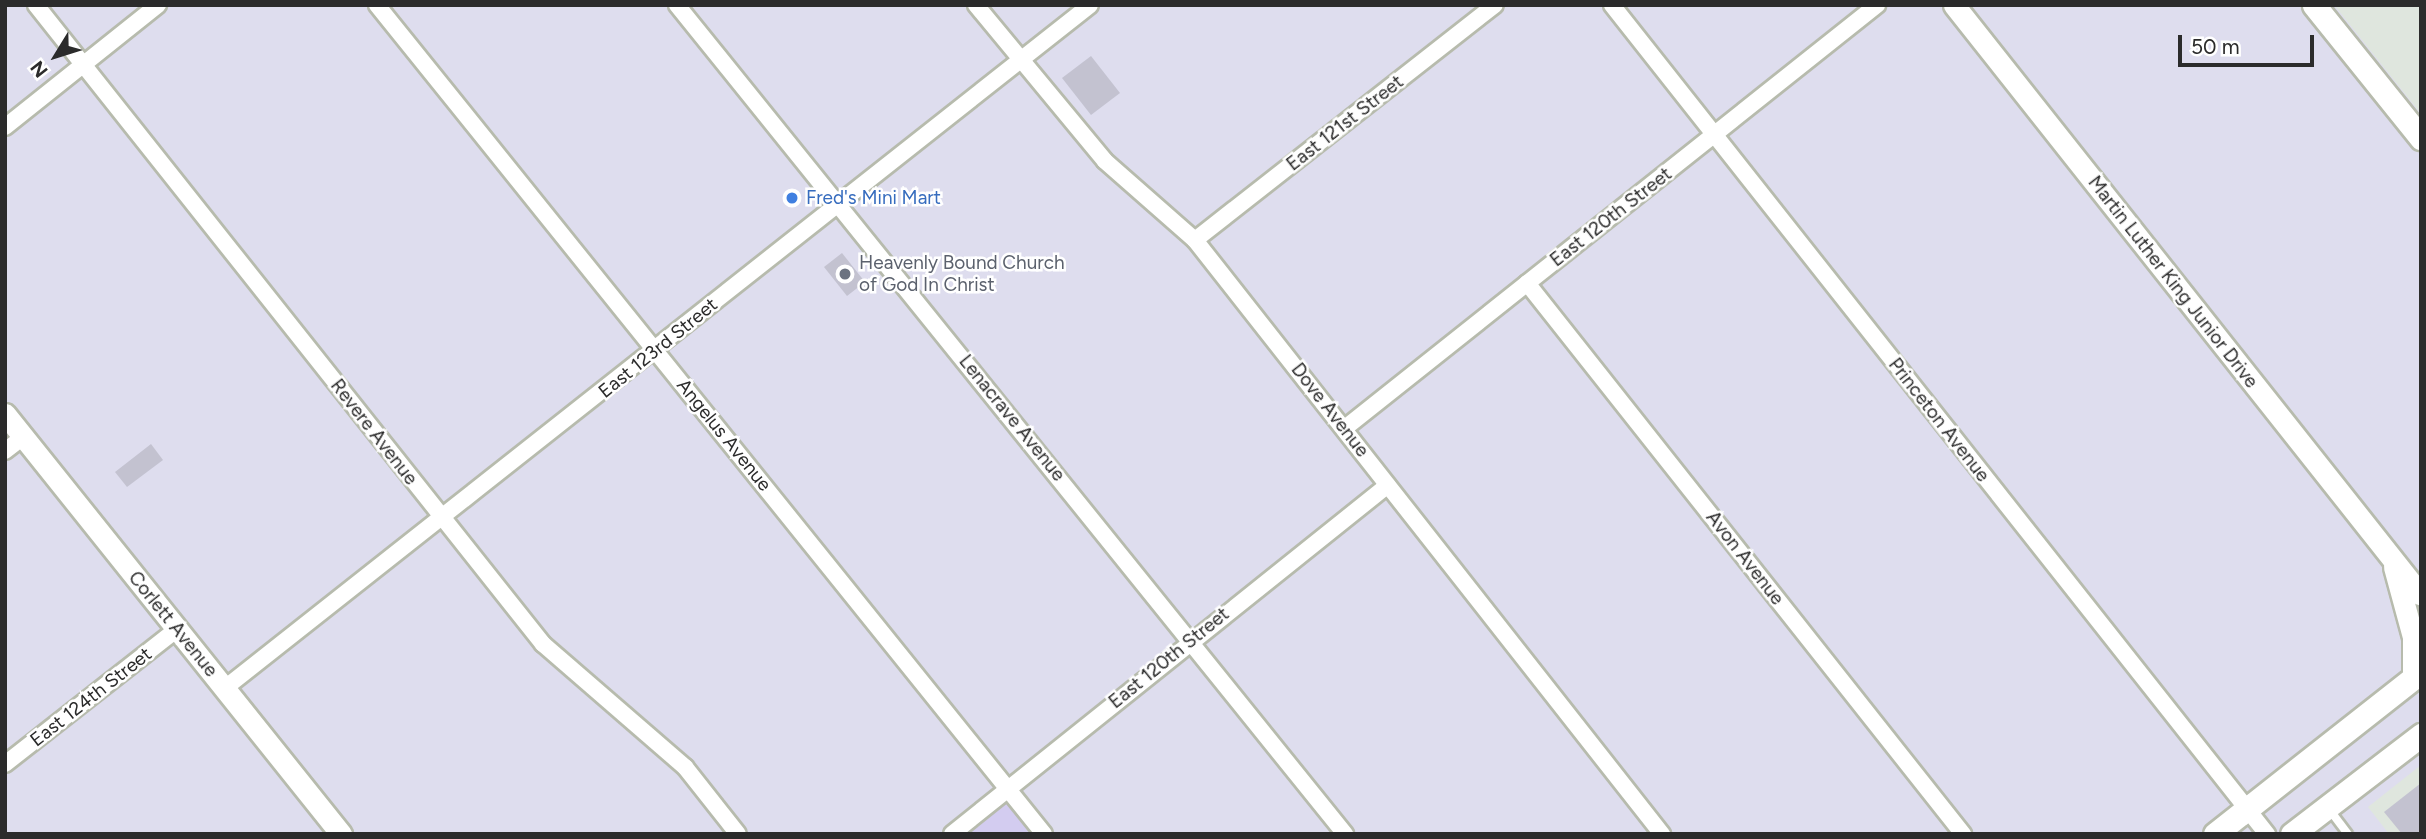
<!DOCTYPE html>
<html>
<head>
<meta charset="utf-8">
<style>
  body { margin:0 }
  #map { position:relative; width:2426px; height:839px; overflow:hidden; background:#deddee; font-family:Figtree,sans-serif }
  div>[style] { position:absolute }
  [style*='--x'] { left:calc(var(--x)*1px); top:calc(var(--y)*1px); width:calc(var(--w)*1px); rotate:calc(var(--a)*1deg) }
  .industrial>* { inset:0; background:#dfe6de }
  .education>* { inset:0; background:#d3ccf0 }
  .building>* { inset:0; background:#c3c2d0 }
  .roads { filter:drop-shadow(2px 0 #b7bbad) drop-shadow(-2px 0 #b7bbad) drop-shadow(0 2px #b7bbad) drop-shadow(0 -2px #b7bbad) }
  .service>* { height:8px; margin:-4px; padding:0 4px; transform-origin:4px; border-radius:4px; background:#fff }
  .minor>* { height:16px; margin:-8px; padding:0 8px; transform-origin:8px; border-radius:8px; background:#fff }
  .tertiary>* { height:21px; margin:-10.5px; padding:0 10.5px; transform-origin:10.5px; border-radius:10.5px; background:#fff }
  .secondary>* { height:23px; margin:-11.5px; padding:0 11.5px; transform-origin:11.5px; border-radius:11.5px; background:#fff }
  .dots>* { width:19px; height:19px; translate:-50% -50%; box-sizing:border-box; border:4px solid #fff; border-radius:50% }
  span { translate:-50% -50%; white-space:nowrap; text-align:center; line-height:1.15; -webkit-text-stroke:5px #fff; paint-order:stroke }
  .street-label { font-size:19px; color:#2b2b2b }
  .shop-label { font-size:19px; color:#366cbe }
  .left { translate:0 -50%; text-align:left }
  .worship-label { font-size:19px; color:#5b616d }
  .frame { position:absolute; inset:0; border:7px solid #2b2b2b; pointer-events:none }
  .north { position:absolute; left:21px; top:21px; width:70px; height:70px; -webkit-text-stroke:5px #fff; paint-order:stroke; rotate:232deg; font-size:19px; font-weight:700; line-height:28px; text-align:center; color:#2b2b2b }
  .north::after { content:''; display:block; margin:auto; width:24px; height:32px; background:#2b2b2b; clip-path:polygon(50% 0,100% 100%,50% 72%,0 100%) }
  .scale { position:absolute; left:2178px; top:35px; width:136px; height:32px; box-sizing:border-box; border:4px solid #2b2b2b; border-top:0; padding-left:9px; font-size:21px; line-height:24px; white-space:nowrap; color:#2b2b2b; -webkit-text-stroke:5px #fff; paint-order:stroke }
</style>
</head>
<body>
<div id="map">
  <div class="industrial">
    <i style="clip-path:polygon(2334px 5px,2421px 5px,2421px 114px)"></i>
    <i style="clip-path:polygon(2421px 765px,2421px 834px,2389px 834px,2368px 807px)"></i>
  </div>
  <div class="education">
    <i style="clip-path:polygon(1007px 789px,1044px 834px,952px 834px)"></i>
  </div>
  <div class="building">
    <i style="clip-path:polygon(1091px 56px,1120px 93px,1091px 115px,1062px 78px)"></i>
    <i style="clip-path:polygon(842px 253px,865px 282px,847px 296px,824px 267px)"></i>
    <i style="clip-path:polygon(151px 444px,163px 460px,127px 487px,115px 472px)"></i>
    <i style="clip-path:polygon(2421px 783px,2421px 834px,2402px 834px,2384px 812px)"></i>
  </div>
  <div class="roads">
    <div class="service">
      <i style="--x:2329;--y:809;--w:31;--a:53"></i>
    </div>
    <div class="minor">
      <i style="--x:36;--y:5;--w:816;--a:51.57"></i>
      <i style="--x:543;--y:644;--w:188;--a:40.9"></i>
      <i style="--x:685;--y:767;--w:85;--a:51.7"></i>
      <i style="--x:377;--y:5;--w:1064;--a:51.18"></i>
      <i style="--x:677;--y:5;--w:1065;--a:51.14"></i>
      <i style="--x:976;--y:5;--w:202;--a:50.4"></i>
      <i style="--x:1105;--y:161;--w:120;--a:41.3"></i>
      <i style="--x:1195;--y:240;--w:756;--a:51.83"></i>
      <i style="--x:1612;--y:5;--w:1057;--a:51.69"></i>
      <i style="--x:5;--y:127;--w:196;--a:-38.6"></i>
      <i style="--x:1195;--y:240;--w:381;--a:-38.1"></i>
      <i style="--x:1527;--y:283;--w:703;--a:51.65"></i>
      <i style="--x:1345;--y:428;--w:680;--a:-38.49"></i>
      <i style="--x:5;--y:451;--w:23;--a:-38"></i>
      <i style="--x:225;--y:688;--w:1102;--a:-38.29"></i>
      <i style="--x:5;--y:764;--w:219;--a:-38.1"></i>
      <i style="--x:952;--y:834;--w:558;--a:-38.68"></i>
    </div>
    <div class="tertiary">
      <i style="--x:1954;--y:5;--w:752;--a:51.64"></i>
      <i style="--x:5;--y:414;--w:538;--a:51.34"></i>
      <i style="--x:2394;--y:567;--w:73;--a:74.8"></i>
      <i style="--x:2413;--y:637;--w:39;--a:90"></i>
    </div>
    <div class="secondary">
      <i style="--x:2314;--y:5;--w:171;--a:51.2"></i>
      <i style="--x:2215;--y:834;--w:262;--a:-38.2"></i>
      <i style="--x:2292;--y:834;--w:163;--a:-37.5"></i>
    </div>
  </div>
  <div class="dots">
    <i style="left:792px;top:198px;background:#3f7fe0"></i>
    <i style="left:845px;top:274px;background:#6b7280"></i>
  </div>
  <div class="street-label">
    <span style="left:1345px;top:123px;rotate:-38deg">East 121st Street</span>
    <span style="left:1611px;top:217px;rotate:-38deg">East 120th Street</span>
    <span style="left:2173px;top:282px;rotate:52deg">Martin Luther King Junior Drive</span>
    <span style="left:658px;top:348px;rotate:-39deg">East 123rd Street</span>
    <span style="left:1330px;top:410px;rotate:52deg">Dove Avenue</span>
    <span style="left:1012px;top:418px;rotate:51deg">Lenacrave Avenue</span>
    <span style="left:1939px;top:420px;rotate:52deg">Princeton Avenue</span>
    <span style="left:374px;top:432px;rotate:52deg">Revere Avenue</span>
    <span style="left:724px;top:435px;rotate:51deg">Angelus Avenue</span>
    <span style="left:1745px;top:558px;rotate:52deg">Avon Avenue</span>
    <span style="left:173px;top:624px;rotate:51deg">Corlett Avenue</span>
    <span style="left:1169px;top:658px;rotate:-39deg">East 120th Street</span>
    <span style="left:91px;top:697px;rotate:-38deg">East 124th Street</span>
  </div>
  <div class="shop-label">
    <span class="left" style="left:806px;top:198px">Fred's Mini Mart</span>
  </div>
  <div class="worship-label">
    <span class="left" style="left:859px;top:274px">Heavenly Bound Church<br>of God In Christ</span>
  </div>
  <div class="frame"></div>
  <div class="north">N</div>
  <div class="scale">50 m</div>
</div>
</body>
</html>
